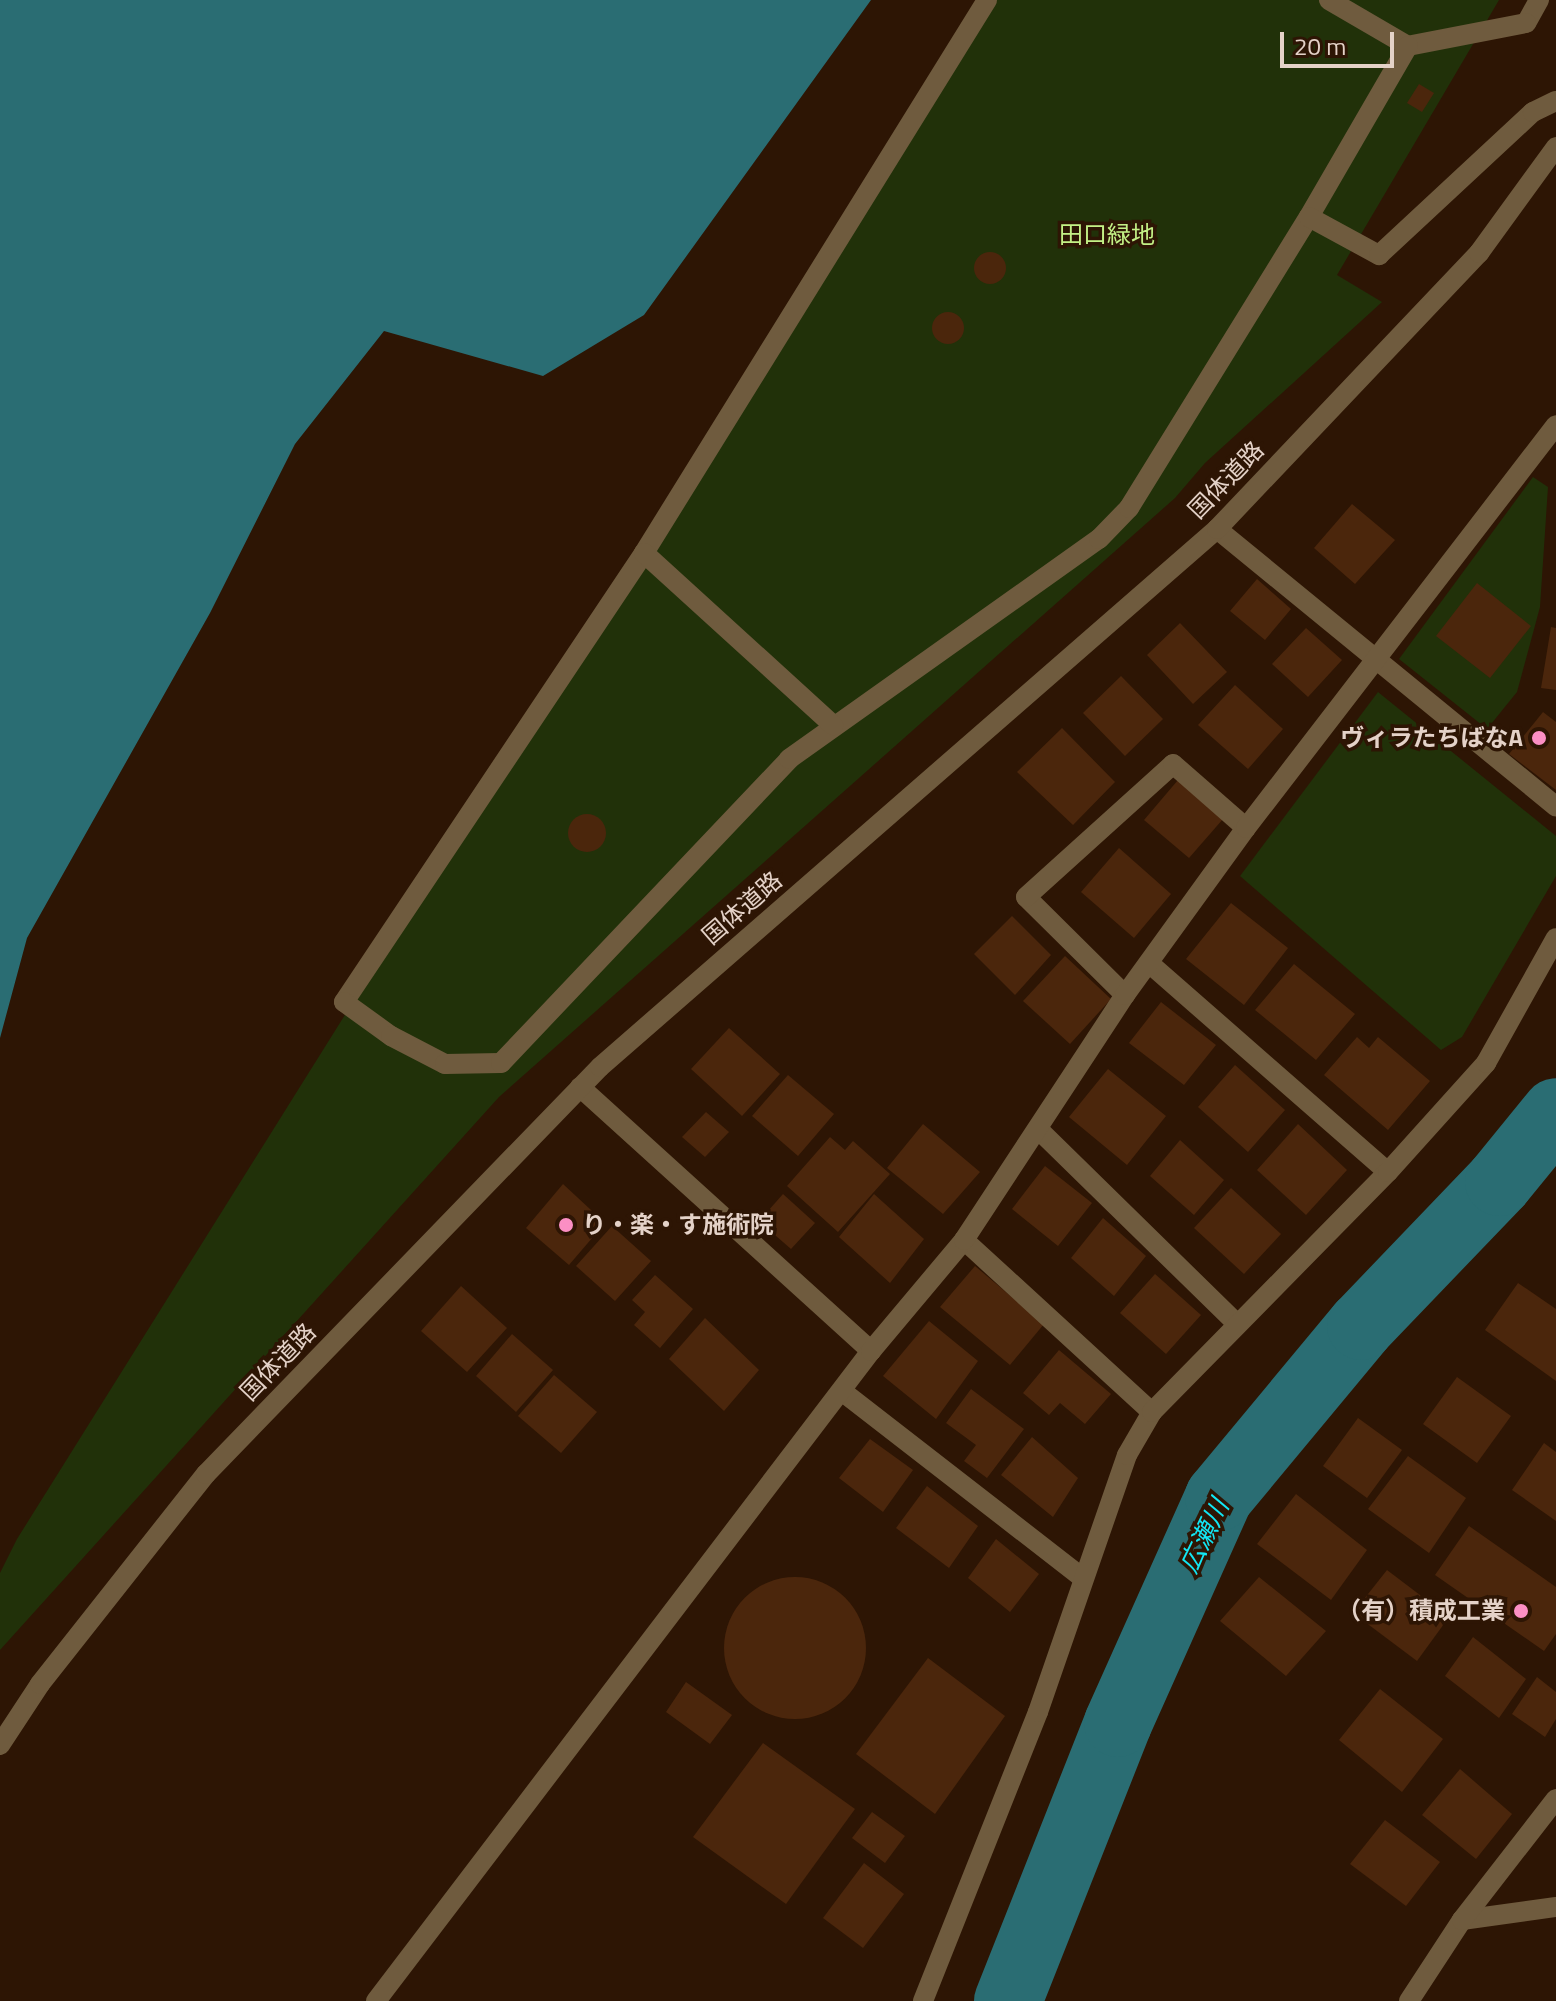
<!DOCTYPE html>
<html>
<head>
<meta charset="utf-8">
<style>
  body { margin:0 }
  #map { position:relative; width:1556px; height:2001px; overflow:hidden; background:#2d1504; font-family:"Titillium Web","Noto Sans JP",sans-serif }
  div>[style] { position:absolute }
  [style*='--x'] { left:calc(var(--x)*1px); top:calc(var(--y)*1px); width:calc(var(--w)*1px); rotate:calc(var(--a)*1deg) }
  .green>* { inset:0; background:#213109 }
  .water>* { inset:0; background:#2a6d73 }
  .river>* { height:68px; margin:-34px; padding:0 34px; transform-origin:34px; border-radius:34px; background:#2a6d73 }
  .building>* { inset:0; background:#4b260c }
  .round { border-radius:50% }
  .minor>* { height:20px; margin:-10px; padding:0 10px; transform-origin:10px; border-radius:10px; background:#6f5b3e }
  .dots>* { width:22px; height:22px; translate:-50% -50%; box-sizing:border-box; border:4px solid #2d1504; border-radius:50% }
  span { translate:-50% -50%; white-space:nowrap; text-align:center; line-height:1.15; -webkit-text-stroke:7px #2d1504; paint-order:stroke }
  .park-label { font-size:24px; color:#c3f086 }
  .street-label { font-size:24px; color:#e4d2c8 }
  .poi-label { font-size:24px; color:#e4d2c8; font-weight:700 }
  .right { translate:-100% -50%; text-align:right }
  .left { translate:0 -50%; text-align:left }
  .water-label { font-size:26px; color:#12e6f4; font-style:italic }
  .scale { position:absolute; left:1280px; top:32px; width:114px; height:36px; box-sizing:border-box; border:4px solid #e4d2c8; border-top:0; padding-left:10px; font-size:24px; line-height:28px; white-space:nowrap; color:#e4d2c8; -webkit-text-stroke:6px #2d1504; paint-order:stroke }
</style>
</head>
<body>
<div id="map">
  <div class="green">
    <i style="clip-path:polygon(980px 0,1499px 0,1337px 275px,1382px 302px,1205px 463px,1175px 498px,499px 1097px,0 1650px,0 1573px,17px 1539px)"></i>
    <i style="clip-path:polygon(1533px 477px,1548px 487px,1540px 607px,1517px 692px,1487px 729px,1399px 659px)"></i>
    <i style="clip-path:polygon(1378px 692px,1556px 836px,1556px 876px,1462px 1037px,1441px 1050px,1240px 876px)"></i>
  </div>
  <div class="water">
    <i style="clip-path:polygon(0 0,871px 0,644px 315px,543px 376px,384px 331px,295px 444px,210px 613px,27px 938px,0 1038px)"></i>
  </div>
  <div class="river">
    <i style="--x:1008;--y:2001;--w:299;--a:-68.4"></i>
    <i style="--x:1118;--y:1723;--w:248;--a:-65.9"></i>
    <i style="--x:1219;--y:1497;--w:222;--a:-50.3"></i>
    <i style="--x:1361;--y:1326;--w:199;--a:-46.2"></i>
    <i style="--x:1499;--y:1182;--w:90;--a:-50.8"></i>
  </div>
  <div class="building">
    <i style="clip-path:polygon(1419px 84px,1434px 93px,1422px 112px,1407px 103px)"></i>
    <i class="round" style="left:974px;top:252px;width:32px;height:32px"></i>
    <i class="round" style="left:932px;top:312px;width:32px;height:32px"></i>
    <i style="clip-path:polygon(1352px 504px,1395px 540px,1355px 584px,1314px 548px)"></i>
    <i style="clip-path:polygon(1257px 579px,1291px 609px,1265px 640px,1230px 611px)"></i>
    <i style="clip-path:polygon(1477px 583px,1531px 626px,1490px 678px,1436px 636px)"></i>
    <i style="clip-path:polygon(1180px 623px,1227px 672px,1193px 704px,1147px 655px)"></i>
    <i style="clip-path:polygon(1551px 627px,1556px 628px,1556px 690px,1541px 688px)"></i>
    <i style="clip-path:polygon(1306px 628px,1342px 660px,1308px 697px,1272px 664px)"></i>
    <i style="clip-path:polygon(1121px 676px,1163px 719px,1125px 756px,1083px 713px)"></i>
    <i style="clip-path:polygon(1235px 685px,1283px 729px,1248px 769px,1198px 725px)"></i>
    <i style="clip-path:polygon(1543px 712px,1556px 722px,1556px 790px,1509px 754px)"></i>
    <i style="clip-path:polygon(1062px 728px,1115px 782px,1073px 825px,1017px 772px)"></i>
    <i style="clip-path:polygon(1178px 780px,1223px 819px,1189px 858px,1144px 820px)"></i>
    <i class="round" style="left:568px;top:814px;width:38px;height:38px"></i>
    <i style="clip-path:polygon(1119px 848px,1171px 894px,1134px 938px,1081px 892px)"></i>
    <i style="clip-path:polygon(1231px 903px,1288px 948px,1244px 1005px,1186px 959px)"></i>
    <i style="clip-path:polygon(1012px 916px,1051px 955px,1015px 995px,974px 954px)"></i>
    <i style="clip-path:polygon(1065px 956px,1111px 999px,1070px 1044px,1023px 1001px)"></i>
    <i style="clip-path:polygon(1294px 964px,1355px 1014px,1316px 1060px,1255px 1010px)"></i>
    <i style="clip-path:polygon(1161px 1002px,1216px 1045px,1184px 1085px,1129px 1043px)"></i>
    <i style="clip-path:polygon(729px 1028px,780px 1074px,742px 1116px,691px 1069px)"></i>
    <i style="clip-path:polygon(1357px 1037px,1369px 1048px,1378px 1037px,1430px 1081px,1388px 1130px,1324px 1075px)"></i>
    <i style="clip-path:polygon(1235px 1065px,1285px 1110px,1248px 1152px,1198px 1107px)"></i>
    <i style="clip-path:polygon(1108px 1069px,1166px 1116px,1127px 1165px,1069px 1117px)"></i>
    <i style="clip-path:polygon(788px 1075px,834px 1114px,798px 1156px,752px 1116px)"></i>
    <i style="clip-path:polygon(706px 1112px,729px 1132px,705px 1157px,682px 1137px)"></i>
    <i style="clip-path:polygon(923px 1124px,980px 1172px,943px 1214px,887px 1168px)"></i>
    <i style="clip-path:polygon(1298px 1124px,1347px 1170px,1306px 1215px,1257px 1170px)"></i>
    <i style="clip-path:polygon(830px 1137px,845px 1150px,853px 1141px,890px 1174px,838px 1232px,787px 1186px)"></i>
    <i style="clip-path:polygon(1180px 1140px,1224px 1180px,1194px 1215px,1150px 1176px)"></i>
    <i style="clip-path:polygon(1045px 1166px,1092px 1203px,1058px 1246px,1012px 1209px)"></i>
    <i style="clip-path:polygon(563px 1184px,605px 1223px,569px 1265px,526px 1228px)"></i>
    <i style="clip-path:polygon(1231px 1188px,1281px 1234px,1244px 1274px,1194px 1228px)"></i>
    <i style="clip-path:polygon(783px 1194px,815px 1223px,791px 1249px,759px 1221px)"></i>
    <i style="clip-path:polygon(874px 1194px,924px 1239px,890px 1283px,839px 1237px)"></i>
    <i style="clip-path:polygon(1103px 1218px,1146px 1256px,1114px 1296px,1071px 1258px)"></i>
    <i style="clip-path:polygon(612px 1226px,651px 1261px,615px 1301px,576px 1266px)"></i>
    <i style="clip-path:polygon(975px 1266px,1044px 1324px,1010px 1365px,940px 1307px)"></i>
    <i style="clip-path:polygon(1155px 1274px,1201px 1315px,1166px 1354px,1120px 1313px)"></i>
    <i style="clip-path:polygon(655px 1275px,693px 1309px,660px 1348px,634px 1325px,645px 1312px,632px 1300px)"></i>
    <i style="clip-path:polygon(1518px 1283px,1556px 1309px,1556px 1381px,1485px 1330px)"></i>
    <i style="clip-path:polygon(461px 1286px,507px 1328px,467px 1372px,421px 1331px)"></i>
    <i style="clip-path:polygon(705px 1318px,759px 1370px,724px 1411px,669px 1359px)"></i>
    <i style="clip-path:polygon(929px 1321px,978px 1361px,936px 1419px,883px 1376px)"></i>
    <i style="clip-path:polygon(512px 1334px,553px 1370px,516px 1412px,476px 1376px)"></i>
    <i style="clip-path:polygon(1059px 1350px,1111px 1394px,1085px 1424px,1060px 1403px,1049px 1415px,1023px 1393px)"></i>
    <i style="clip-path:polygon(554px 1375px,597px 1412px,561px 1453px,518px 1416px)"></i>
    <i style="clip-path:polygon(1457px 1377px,1511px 1416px,1477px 1463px,1423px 1424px)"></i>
    <i style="clip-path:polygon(971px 1389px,1024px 1429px,987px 1478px,964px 1461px,976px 1445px,946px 1423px)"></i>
    <i style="clip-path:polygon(1358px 1418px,1402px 1450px,1367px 1498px,1323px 1466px)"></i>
    <i style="clip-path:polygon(1032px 1437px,1078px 1478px,1053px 1517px,1001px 1475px)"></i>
    <i style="clip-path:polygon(870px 1439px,913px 1470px,883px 1512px,839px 1478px)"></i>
    <i style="clip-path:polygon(1544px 1443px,1556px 1452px,1556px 1521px,1512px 1490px)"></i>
    <i style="clip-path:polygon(1408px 1456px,1466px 1498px,1429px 1553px,1368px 1509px)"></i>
    <i style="clip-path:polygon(927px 1486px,978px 1526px,949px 1568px,896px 1528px)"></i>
    <i style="clip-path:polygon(1296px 1494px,1367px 1550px,1331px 1600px,1257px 1544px)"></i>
    <i style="clip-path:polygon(1469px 1526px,1556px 1587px,1556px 1634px,1544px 1651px,1435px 1575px)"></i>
    <i style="clip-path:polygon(996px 1539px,1039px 1574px,1010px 1612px,968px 1578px)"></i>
    <i style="clip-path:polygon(1387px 1570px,1449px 1617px,1417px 1661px,1353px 1613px)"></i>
    <i class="round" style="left:724px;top:1577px;width:142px;height:142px"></i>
    <i style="clip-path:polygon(1259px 1577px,1326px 1631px,1286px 1676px,1220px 1621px)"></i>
    <i style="clip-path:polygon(1473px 1637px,1526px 1679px,1499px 1718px,1445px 1676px)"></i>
    <i style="clip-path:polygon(928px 1658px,1005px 1716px,935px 1814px,856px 1754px)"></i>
    <i style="clip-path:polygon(1537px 1677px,1556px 1692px,1556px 1719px,1545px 1737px,1512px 1714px)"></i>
    <i style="clip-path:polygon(686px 1682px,732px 1715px,710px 1744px,666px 1712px)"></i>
    <i style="clip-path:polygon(1380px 1689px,1443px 1739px,1402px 1792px,1339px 1740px)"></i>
    <i style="clip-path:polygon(763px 1743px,855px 1809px,786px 1904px,693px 1837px)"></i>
    <i style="clip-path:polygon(1460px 1769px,1512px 1814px,1476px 1859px,1422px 1815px)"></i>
    <i style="clip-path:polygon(872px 1812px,905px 1836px,885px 1863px,852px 1838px)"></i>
    <i style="clip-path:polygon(1385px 1820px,1440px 1862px,1406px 1906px,1350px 1864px)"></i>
    <i style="clip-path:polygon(864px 1863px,904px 1894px,863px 1948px,823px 1918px)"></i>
  </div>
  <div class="minor">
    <i style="--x:987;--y:0;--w:651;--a:121.81"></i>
    <i style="--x:644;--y:553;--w:540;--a:123.75"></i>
    <i style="--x:344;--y:1002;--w:58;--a:35.9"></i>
    <i style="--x:391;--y:1036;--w:61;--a:27.4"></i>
    <i style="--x:445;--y:1064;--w:56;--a:-1"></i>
    <i style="--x:501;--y:1063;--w:419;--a:-46.5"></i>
    <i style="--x:789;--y:759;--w:380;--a:-35.4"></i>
    <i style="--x:1099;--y:539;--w:43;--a:-45.9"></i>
    <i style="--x:1129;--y:508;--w:342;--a:-58.3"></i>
    <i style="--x:1329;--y:0;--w:91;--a:30.2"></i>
    <i style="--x:1539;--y:0;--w:26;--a:119"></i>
    <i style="--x:1526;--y:23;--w:120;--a:169"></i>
    <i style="--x:1408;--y:46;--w:198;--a:120.1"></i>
    <i style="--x:1309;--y:217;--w:80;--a:28.5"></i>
    <i style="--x:1379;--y:255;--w:210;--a:-42.9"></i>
    <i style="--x:1533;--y:112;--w:25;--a:-26"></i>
    <i style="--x:1217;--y:529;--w:438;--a:39.3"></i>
    <i style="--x:644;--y:553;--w:256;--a:42.3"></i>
    <i style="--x:1149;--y:963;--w:317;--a:41.2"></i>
    <i style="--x:1125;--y:995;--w:139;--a:-135.3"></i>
    <i style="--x:1026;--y:897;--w:198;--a:-42.1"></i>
    <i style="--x:1173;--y:764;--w:97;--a:41.2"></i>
    <i style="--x:580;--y:1087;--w:393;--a:42.2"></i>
    <i style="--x:1038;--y:1129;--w:279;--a:44.4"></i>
    <i style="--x:964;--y:1240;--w:255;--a:42.5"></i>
    <i style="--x:843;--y:1392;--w:304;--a:37.8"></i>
    <i style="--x:0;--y:1745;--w:73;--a:-56.7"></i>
    <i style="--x:40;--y:1684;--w:268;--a:-51.7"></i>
    <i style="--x:206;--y:1474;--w:566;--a:-45.93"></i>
    <i style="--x:600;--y:1067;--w:819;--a:-41.09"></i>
    <i style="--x:1217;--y:529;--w:381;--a:-46.5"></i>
    <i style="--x:1479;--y:253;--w:131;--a:-54"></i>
    <i style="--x:1462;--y:1920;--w:95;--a:-7.9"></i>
    <i style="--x:376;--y:2001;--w:817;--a:-52.71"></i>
    <i style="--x:871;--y:1351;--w:145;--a:-50"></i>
    <i style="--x:964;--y:1240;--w:293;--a:-56.7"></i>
    <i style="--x:1125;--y:995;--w:206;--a:-54.1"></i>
    <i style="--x:1246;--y:828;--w:508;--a:-52.43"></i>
    <i style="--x:923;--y:2001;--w:311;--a:-68.3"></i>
    <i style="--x:1038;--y:1712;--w:272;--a:-70.9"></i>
    <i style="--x:1127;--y:1455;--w:50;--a:-59.8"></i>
    <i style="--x:1152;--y:1412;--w:337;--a:-45.5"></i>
    <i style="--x:1388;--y:1172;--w:147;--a:-48"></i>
    <i style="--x:1486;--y:1063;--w:143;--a:-60.8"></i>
    <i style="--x:1409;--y:2001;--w:97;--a:-56.8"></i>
    <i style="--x:1462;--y:1920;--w:153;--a:-52.2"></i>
  </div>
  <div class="dots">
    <i style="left:1539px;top:738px;background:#fb8fc4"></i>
    <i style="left:566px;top:1225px;background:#fb8fc4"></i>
    <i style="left:1521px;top:1611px;background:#fb8fc4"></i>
  </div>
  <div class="park-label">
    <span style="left:1107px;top:235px">田口緑地</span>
  </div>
  <div class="street-label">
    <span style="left:1226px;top:480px;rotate:-46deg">国体道路</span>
    <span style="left:742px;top:908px;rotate:-41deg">国体道路</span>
    <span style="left:278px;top:1362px;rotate:-46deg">国体道路</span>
  </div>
  <div class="poi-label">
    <span class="right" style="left:1523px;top:738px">ヴィラたちばなA</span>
    <span class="left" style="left:582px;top:1225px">り・楽・す施術院</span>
    <span class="right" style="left:1505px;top:1611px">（有）積成工業</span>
  </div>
  <div class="water-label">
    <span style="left:1204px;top:1536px;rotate:-64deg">広瀬川</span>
  </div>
  <div class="scale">20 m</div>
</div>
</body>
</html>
